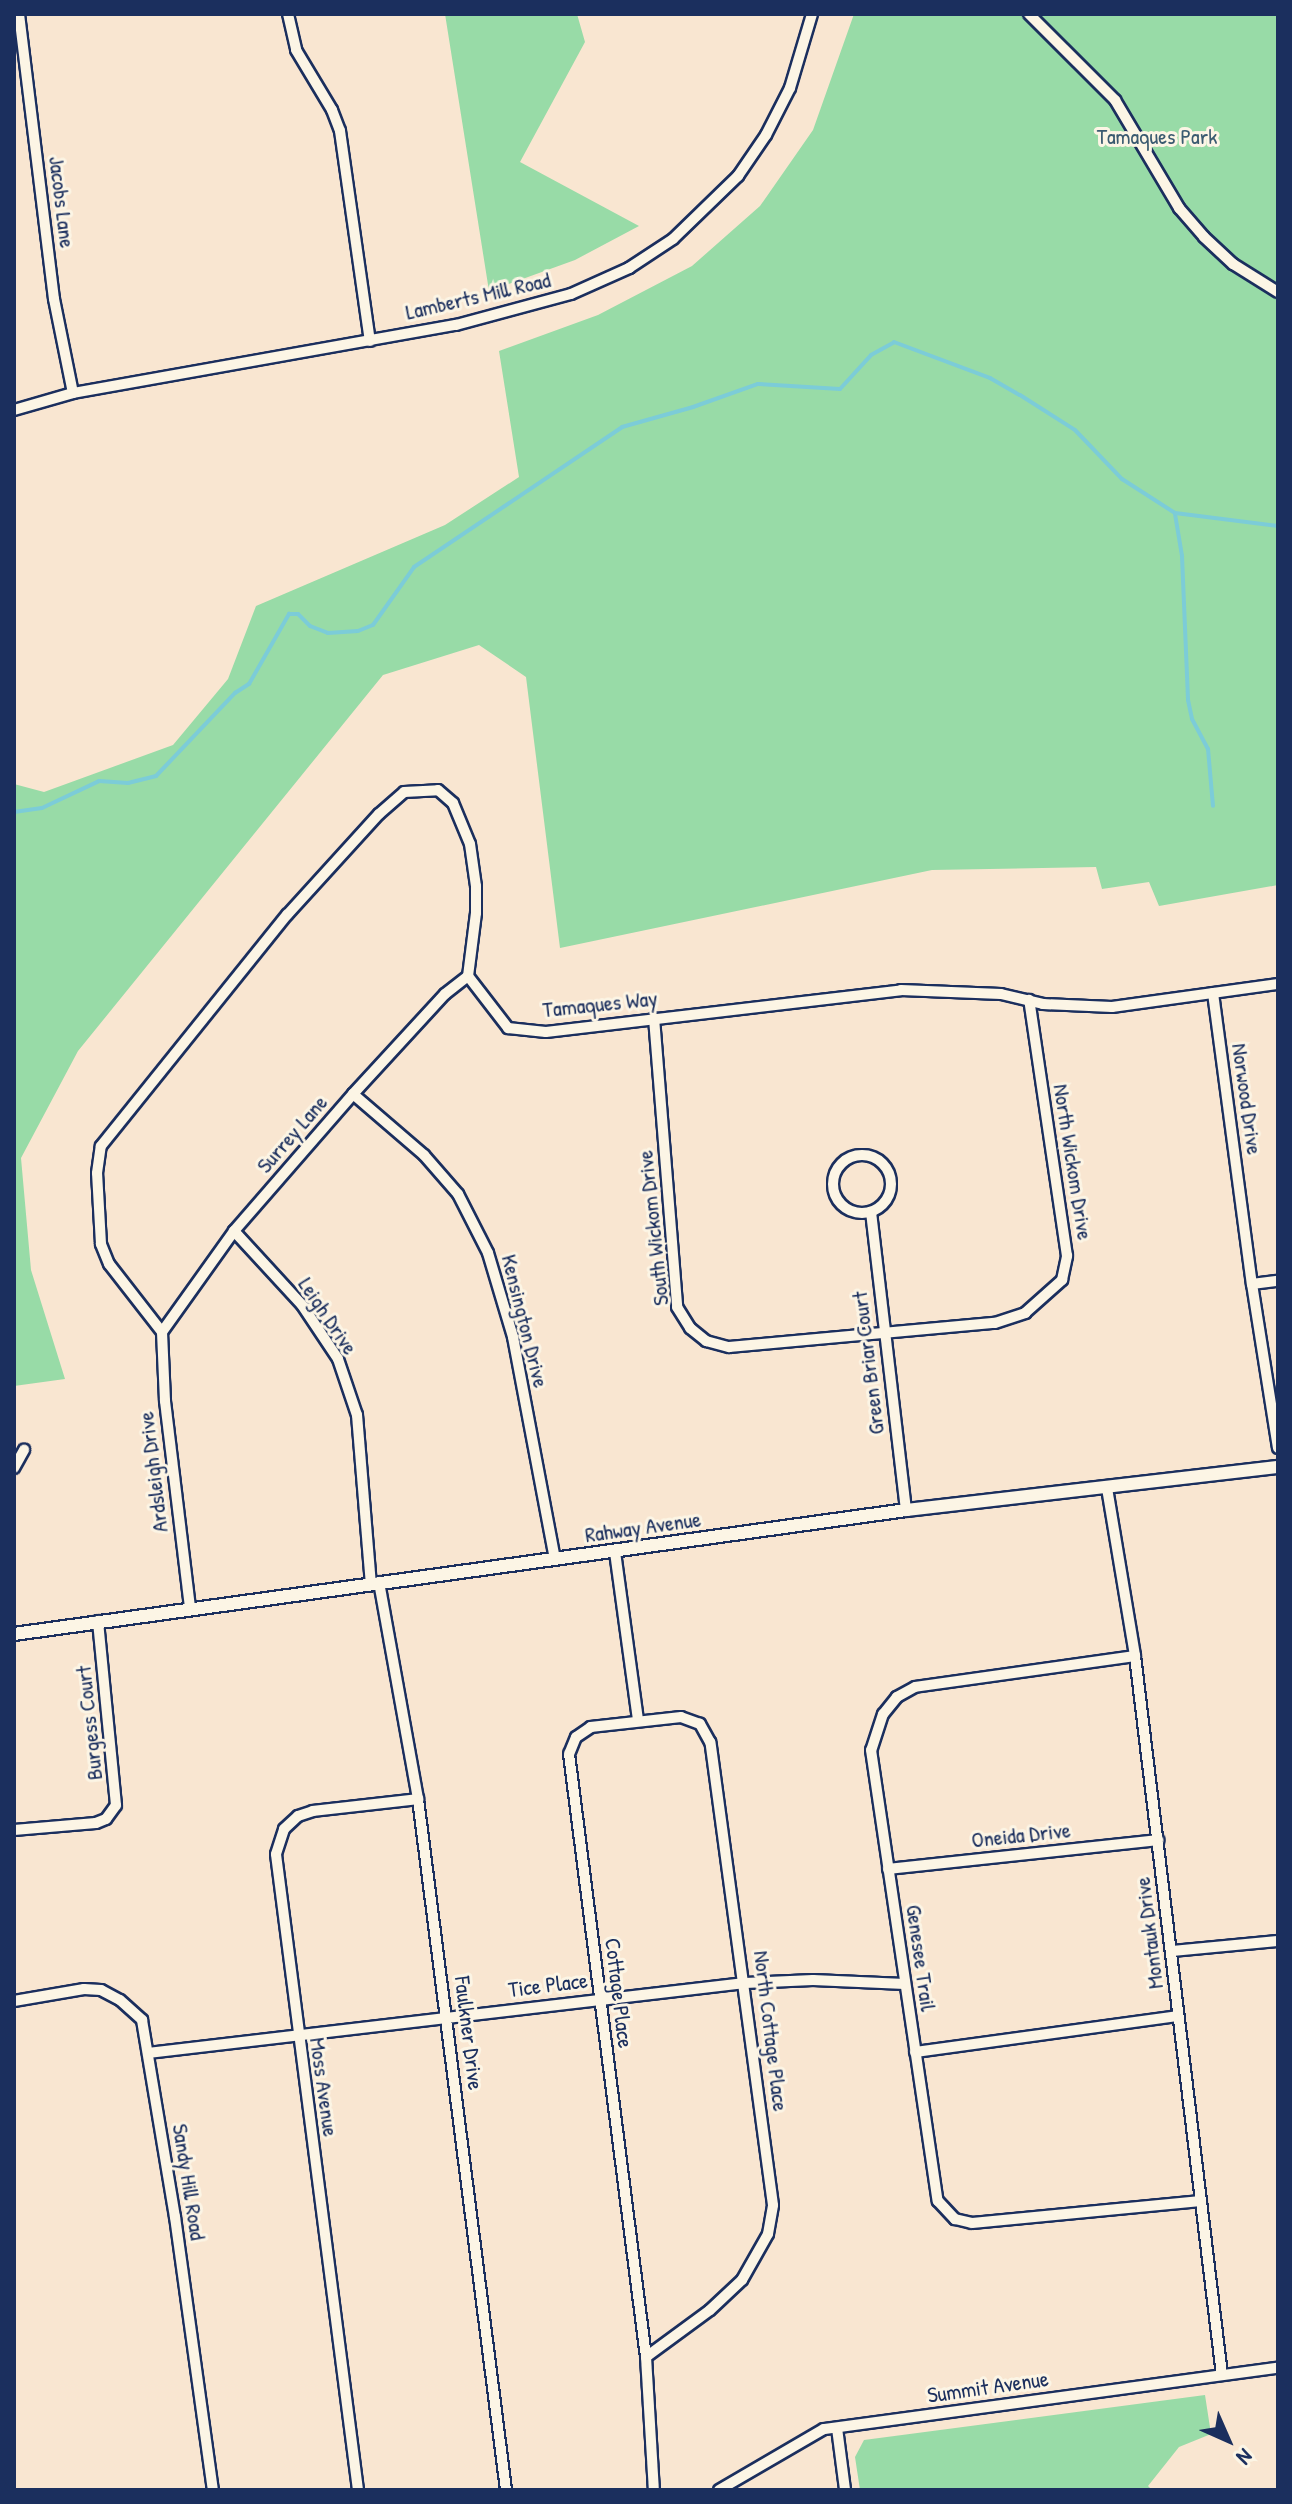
<!DOCTYPE html>
<html>
<head>
<meta charset="utf-8">
<style>
  body { margin:0 }
  #map { position:relative; width:1292px; height:2504px; overflow:hidden; background:#f9e6d1; font-family:"Patrick Hand",sans-serif }
  div>[style] { position:absolute }
  [style*='--x'] { left:calc(var(--x)*1px); top:calc(var(--y)*1px); width:calc(var(--w)*1px); rotate:calc(var(--a)*1deg) }
  .green>* { inset:0; background:#98dba7 }
  .stream>* { height:4px; margin:-2px; padding:0 2px; transform-origin:2px; border-radius:2px; background:#7cccd8 }
  .roads { filter:drop-shadow(2px 0 #1b2f5e) drop-shadow(-2px 0 #1b2f5e) drop-shadow(0 2px #1b2f5e) drop-shadow(0 -2px #1b2f5e) }
  .minor>* { height:10px; margin:-5px; padding:0 5px; transform-origin:5px; border-radius:5px; background:#fcf5e5 }
  .minor>.ring { margin:-5px; padding:0; box-sizing:content-box; background:none; border:10px solid #fcf5e5; border-radius:50% }
  .tertiary>* { height:12px; margin:-6px; padding:0 6px; transform-origin:6px; border-radius:6px; background:#fcf5e5 }
  span { translate:-50% -50%; white-space:nowrap; text-align:center; line-height:1.15; -webkit-text-stroke:6px #fcf5e5; paint-order:stroke }
  .park-label { font-size:22px; color:#3a5a70 }
  .street-label { font-size:22px; color:#1b2f5e }
  .frame { position:absolute; inset:0; border:16px solid #1b2f5e; pointer-events:none }
  .north { position:absolute; left:1188px; top:2400px; width:80px; height:80px; -webkit-text-stroke:6px #fcf5e5; paint-order:stroke; rotate:135deg; font-size:22px; font-weight:700; line-height:32px; text-align:center; color:#1b2f5e }
  .north::after { content:''; display:block; margin:auto; width:28px; height:36px; background:#1b2f5e; clip-path:polygon(50% 0,100% 100%,50% 72%,0 100%) }
</style>
</head>
<body>
<div id="map">
  <div class="green">
    <i style="clip-path:polygon(445px 14px,577px 14px,585px 42px,520px 162px,639px 226px,575px 260px,489px 291px)"></i>
    <i style="clip-path:polygon(854px 14px,1278px 14px,1278px 885px,1159px 906px,1149px 882px,1102px 889px,1096px 867px,932px 870px,560px 948px,526px 677px,479px 645px,383px 675px,78px 1051px,21px 1158px,31px 1270px,65px 1379px,14px 1386px,14px 784px,44px 792px,173px 745px,228px 679px,256px 606px,445px 525px,519px 477px,499px 351px,598px 315px,692px 266px,760px 206px,813px 130px)"></i>
    <i style="clip-path:polygon(1205px 2395px,1211px 2434px,1179px 2447px,1148px 2486px,1152px 2490px,860px 2490px,855px 2457px,864px 2440px)"></i>
  </div>
  <div class="stream">
    <i style="--x:1175;--y:514;--w:43;--a:80.5"></i>
    <i style="--x:1182;--y:556;--w:144;--a:87.6"></i>
    <i style="--x:1188;--y:700;--w:19;--a:78"></i>
    <i style="--x:1192;--y:719;--w:34;--a:62"></i>
    <i style="--x:1208;--y:749;--w:57;--a:85"></i>
    <i style="--x:14;--y:812;--w:28;--a:-8"></i>
    <i style="--x:42;--y:808;--w:63;--a:-25.3"></i>
    <i style="--x:99;--y:781;--w:29;--a:4"></i>
    <i style="--x:128;--y:783;--w:29;--a:-14"></i>
    <i style="--x:156;--y:776;--w:115;--a:-46.4"></i>
    <i style="--x:235;--y:693;--w:17;--a:-33"></i>
    <i style="--x:249;--y:684;--w:81;--a:-60.3"></i>
    <i style="--x:289;--y:614;--w:9;--a:0"></i>
    <i style="--x:298;--y:614;--w:17;--a:45"></i>
    <i style="--x:310;--y:626;--w:19;--a:21"></i>
    <i style="--x:328;--y:633;--w:30;--a:-4"></i>
    <i style="--x:358;--y:631;--w:16;--a:-22"></i>
    <i style="--x:373;--y:625;--w:71;--a:-54.7"></i>
    <i style="--x:414;--y:567;--w:251;--a:-33.9"></i>
    <i style="--x:622;--y:427;--w:74;--a:-15.7"></i>
    <i style="--x:693;--y:407;--w:69;--a:-19.5"></i>
    <i style="--x:758;--y:384;--w:82;--a:3.5"></i>
    <i style="--x:840;--y:389;--w:46;--a:-47.6"></i>
    <i style="--x:871;--y:355;--w:26;--a:-29"></i>
    <i style="--x:894;--y:342;--w:103;--a:20.6"></i>
    <i style="--x:990;--y:378;--w:34;--a:30"></i>
    <i style="--x:1020;--y:395;--w:65;--a:32.5"></i>
    <i style="--x:1075;--y:430;--w:68;--a:46.2"></i>
    <i style="--x:1122;--y:479;--w:63;--a:32.7"></i>
    <i style="--x:1175;--y:513;--w:104;--a:7.2"></i>
  </div>
  <div class="roads">
    <div class="minor">
      <i style="--x:19;--y:14;--w:287;--a:83"></i>
      <i style="--x:54;--y:299;--w:96;--a:78.6"></i>
      <i style="--x:288;--y:14;--w:37;--a:77"></i>
      <i style="--x:296;--y:50;--w:70;--a:59"></i>
      <i style="--x:332;--y:110;--w:22;--a:69"></i>
      <i style="--x:340;--y:131;--w:212;--a:81.9"></i>
      <i style="--x:1029;--y:14;--w:122;--a:45"></i>
      <i style="--x:1115;--y:100;--w:126;--a:59.3"></i>
      <i style="--x:1179;--y:208;--w:38;--a:49"></i>
      <i style="--x:1204;--y:237;--w:40;--a:43"></i>
      <i style="--x:1233;--y:264;--w:53;--a:31.9"></i>
      <i style="--x:14;--y:410;--w:61;--a:-16.1"></i>
      <i style="--x:73;--y:393;--w:389;--a:-10.1"></i>
      <i style="--x:456;--y:325;--w:119;--a:-15.1"></i>
      <i style="--x:571;--y:294;--w:64;--a:-24.1"></i>
      <i style="--x:629;--y:268;--w:53;--a:-33.4"></i>
      <i style="--x:673;--y:239;--w:91;--a:-44.1"></i>
      <i style="--x:738;--y:176;--w:50;--a:-55.7"></i>
      <i style="--x:766;--y:135;--w:53;--a:-62.9"></i>
      <i style="--x:790;--y:88;--w:77;--a:-73.4"></i>
      <i style="--x:1213;--y:993;--w:294;--a:82.4"></i>
      <i style="--x:1252;--y:1284;--w:166;--a:81"></i>
      <i style="--x:654;--y:1018;--w:290;--a:85.4"></i>
      <i style="--x:677;--y:1307;--w:25;--a:58"></i>
      <i style="--x:690;--y:1328;--w:21;--a:39"></i>
      <i style="--x:706;--y:1341;--w:24;--a:15"></i>
      <i style="--x:729;--y:1347;--w:267;--a:-5.2"></i>
      <i style="--x:995;--y:1323;--w:32;--a:-18"></i>
      <i style="--x:1025;--y:1313;--w:50;--a:-41.7"></i>
      <i style="--x:1062;--y:1280;--w:25;--a:-78"></i>
      <i style="--x:1067;--y:1256;--w:259;--a:-98.4"></i>
      <i style="--x:353;--y:1094;--w:94;--a:40.7"></i>
      <i style="--x:424;--y:1155;--w:52;--a:48.9"></i>
      <i style="--x:458;--y:1194;--w:66;--a:63"></i>
      <i style="--x:488;--y:1253;--w:88;--a:73.4"></i>
      <i style="--x:513;--y:1337;--w:226;--a:79.3"></i>
      <i class="ring" style="left:833px;top:1155px;width:48px;height:48px"></i>
      <i style="--x:871;--y:1212;--w:300;--a:83.3"></i>
      <i style="--x:234;--y:1231;--w:100;--a:47.4"></i>
      <i style="--x:302;--y:1305;--w:65;--a:56.3"></i>
      <i style="--x:338;--y:1359;--w:59;--a:71.3"></i>
      <i style="--x:357;--y:1415;--w:170;--a:85.3"></i>
      <i style="--x:1252;--y:1284;--w:26;--a:-7"></i>
      <i style="--x:162;--y:1332;--w:86;--a:-127.9"></i>
      <i style="--x:109;--y:1264;--w:22;--a:-112"></i>
      <i style="--x:101;--y:1244;--w:71;--a:-93.2"></i>
      <i style="--x:97;--y:1173;--w:27;--a:-82"></i>
      <i style="--x:101;--y:1146;--w:297;--a:-51.2"></i>
      <i style="--x:287;--y:915;--w:137;--a:-47.7"></i>
      <i style="--x:379;--y:814;--w:33;--a:-41"></i>
      <i style="--x:404;--y:792;--w:34;--a:-3"></i>
      <i style="--x:438;--y:790;--w:20;--a:41"></i>
      <i style="--x:453;--y:803;--w:44;--a:67.5"></i>
      <i style="--x:470;--y:844;--w:42;--a:81.9"></i>
      <i style="--x:476;--y:886;--w:27;--a:90"></i>
      <i style="--x:476;--y:913;--w:64;--a:97.2"></i>
      <i style="--x:468;--y:976;--w:66;--a:52.4"></i>
      <i style="--x:508;--y:1028;--w:38;--a:6"></i>
      <i style="--x:546;--y:1032;--w:357;--a:-6.7"></i>
      <i style="--x:901;--y:990;--w:100;--a:2.3"></i>
      <i style="--x:1001;--y:994;--w:43;--a:13.4"></i>
      <i style="--x:1043;--y:1004;--w:69;--a:2.5"></i>
      <i style="--x:1112;--y:1007;--w:168;--a:-7.9"></i>
      <i style="--x:162;--y:1332;--w:124;--a:-54.5"></i>
      <i style="--x:234;--y:1231;--w:181;--a:-49"></i>
      <i style="--x:353;--y:1094;--w:136;--a:-47.4"></i>
      <i style="--x:445;--y:994;--w:29;--a:-38"></i>
      <i style="--x:162;--y:1332;--w:69;--a:87.5"></i>
      <i style="--x:165;--y:1401;--w:208;--a:83.1"></i>
      <i style="--x:14;--y:1468;--w:21;--a:-61"></i>
      <i style="--x:1107;--y:1488;--w:170;--a:80.5"></i>
      <i style="--x:1135;--y:1656;--w:724;--a:83.1"></i>
      <i style="--x:615;--y:1552;--w:170;--a:82.2"></i>
      <i style="--x:379;--y:1582;--w:220;--a:79.8"></i>
      <i style="--x:418;--y:1799;--w:697;--a:82.74"></i>
      <i style="--x:1135;--y:1656;--w:222;--a:172"></i>
      <i style="--x:915;--y:1687;--w:21;--a:151"></i>
      <i style="--x:897;--y:1697;--w:22;--a:129"></i>
      <i style="--x:883;--y:1714;--w:38;--a:108"></i>
      <i style="--x:871;--y:1750;--w:456;--a:81.6"></i>
      <i style="--x:938;--y:2201;--w:25;--a:47"></i>
      <i style="--x:955;--y:2219;--w:17;--a:13"></i>
      <i style="--x:972;--y:2223;--w:230;--a:-5.5"></i>
      <i style="--x:14;--y:1830;--w:82;--a:-4.9"></i>
      <i style="--x:96;--y:1823;--w:11;--a:-22"></i>
      <i style="--x:106;--y:1819;--w:17;--a:-54"></i>
      <i style="--x:116;--y:1805;--w:185;--a:-95.6"></i>
      <i style="--x:888;--y:1869;--w:272;--a:-6.1"></i>
      <i style="--x:1172;--y:1951;--w:106;--a:-5.4"></i>
      <i style="--x:14;--y:2001;--w:71;--a:-9.7"></i>
      <i style="--x:84;--y:1989;--w:17;--a:3"></i>
      <i style="--x:101;--y:1990;--w:21;--a:28"></i>
      <i style="--x:120;--y:2000;--w:30;--a:42"></i>
      <i style="--x:142;--y:2020;--w:200;--a:80.5"></i>
      <i style="--x:175;--y:2217;--w:276;--a:82.1"></i>
      <i style="--x:915;--y:2052;--w:265;--a:-7.8"></i>
      <i style="--x:148;--y:2053;--w:601;--a:-6.69"></i>
      <i style="--x:745;--y:1983;--w:68;--a:-2.5"></i>
      <i style="--x:813;--y:1980;--w:92;--a:2.5"></i>
      <i style="--x:646;--y:2357;--w:79;--a:-36.3"></i>
      <i style="--x:710;--y:2310;--w:44;--a:-43.2"></i>
      <i style="--x:742;--y:2280;--w:53;--a:-60.5"></i>
      <i style="--x:768;--y:2234;--w:29;--a:-80"></i>
      <i style="--x:773;--y:2205;--w:467;--a:-97.7"></i>
      <i style="--x:710;--y:1742;--w:21;--a:-119"></i>
      <i style="--x:700;--y:1724;--w:20;--a:-160"></i>
      <i style="--x:681;--y:1717;--w:91;--a:173.7"></i>
      <i style="--x:591;--y:1727;--w:18;--a:146"></i>
      <i style="--x:576;--y:1737;--w:18;--a:112"></i>
      <i style="--x:569;--y:1754;--w:608;--a:82.72"></i>
      <i style="--x:646;--y:2357;--w:133;--a:86.6"></i>
      <i style="--x:837;--y:2428;--w:63;--a:82.6"></i>
      <i style="--x:358;--y:2490;--w:641;--a:-97.35"></i>
      <i style="--x:276;--y:1854;--w:26;--a:-72"></i>
      <i style="--x:284;--y:1829;--w:19;--a:-43"></i>
      <i style="--x:298;--y:1816;--w:16;--a:-18"></i>
      <i style="--x:313;--y:1811;--w:106;--a:-6.5"></i>
      <i style="--x:719;--y:2490;--w:121;--a:-30.2"></i>
      <i style="--x:824;--y:2429;--w:458;--a:-7.7"></i>
    </div>
    <div class="tertiary">
      <i style="--x:14;--y:1634;--w:901;--a:-7.91"></i>
      <i style="--x:906;--y:1510;--w:374;--a:-6.6"></i>
    </div>
  </div>
  <div class="park-label">
    <span style="left:1157px;top:137px">Tamaques Park</span>
  </div>
  <div class="street-label">
    <span style="left:62px;top:202px;rotate:83deg">Jacobs Lane</span>
    <span style="left:478px;top:296px;rotate:-13deg">Lamberts Mill Road</span>
    <span style="left:600px;top:1004px;rotate:-6deg">Tamaques Way</span>
    <span style="left:1247px;top:1099px;rotate:82deg">Norwood Drive</span>
    <span style="left:292px;top:1134px;rotate:-49deg">Surrey Lane</span>
    <span style="left:1073px;top:1162px;rotate:81deg">North Wickom Drive</span>
    <span style="left:653px;top:1228px;rotate:-96deg">South Wickom Drive</span>
    <span style="left:328px;top:1316px;rotate:56deg">Leigh Drive</span>
    <span style="left:525px;top:1321px;rotate:76deg">Kensington Drive</span>
    <span style="left:868px;top:1363px;rotate:-97deg">Green Briar Court</span>
    <span style="left:153px;top:1472px;rotate:-97deg">Ardsleigh Drive</span>
    <span style="left:643px;top:1527px;rotate:-8deg">Rahway Avenue</span>
    <span style="left:89px;top:1723px;rotate:-96deg">Burgess Court</span>
    <span style="left:1021px;top:1835px;rotate:-6deg">Oneida Drive</span>
    <span style="left:1149px;top:1933px;rotate:-97deg">Montauk Drive</span>
    <span style="left:921px;top:1958px;rotate:82deg">Genesee Trail</span>
    <span style="left:548px;top:1985px;rotate:-7deg">Tice Place</span>
    <span style="left:619px;top:1993px;rotate:83deg">Cottage Place</span>
    <span style="left:771px;top:2031px;rotate:83deg">North Cottage Place</span>
    <span style="left:469px;top:2033px;rotate:83deg">Faulkner Drive</span>
    <span style="left:324px;top:2087px;rotate:82deg">Moss Avenue</span>
    <span style="left:189px;top:2182px;rotate:81deg">Sandy Hill Road</span>
    <span style="left:988px;top:2387px;rotate:-8deg">Summit Avenue</span>
  </div>
  <div class="frame"></div>
  <div class="north">N</div>
</div>
</body>
</html>
